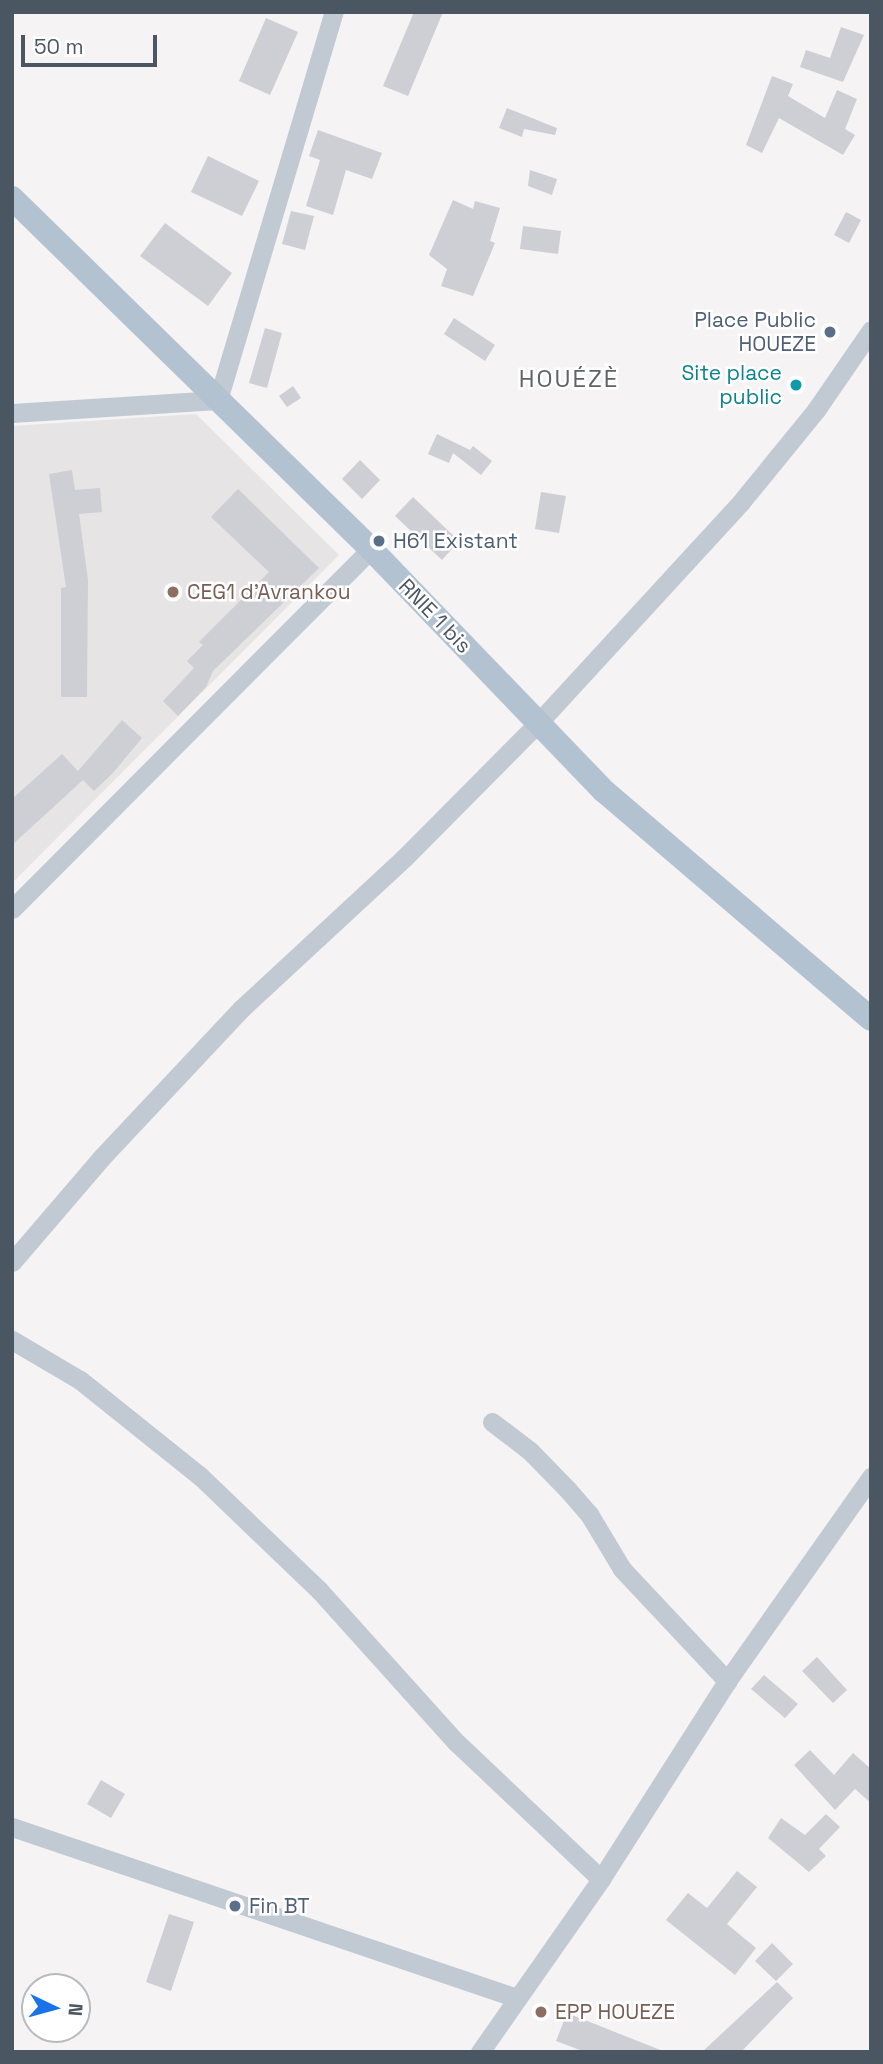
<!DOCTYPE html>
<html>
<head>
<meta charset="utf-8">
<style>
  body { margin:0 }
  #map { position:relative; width:883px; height:2064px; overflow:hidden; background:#f5f3f3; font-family:"Space Grotesk",sans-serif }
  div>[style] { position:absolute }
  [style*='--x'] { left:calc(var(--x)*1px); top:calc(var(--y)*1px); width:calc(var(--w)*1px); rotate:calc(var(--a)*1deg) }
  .education>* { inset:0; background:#e6e4e5 }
  .building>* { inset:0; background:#cdcfd5 }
  .minor>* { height:19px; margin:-9.5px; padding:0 9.5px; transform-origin:9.5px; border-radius:9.5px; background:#c1cad2 }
  .major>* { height:24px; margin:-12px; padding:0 12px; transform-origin:12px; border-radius:12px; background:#b3c2d1 }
  .dots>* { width:19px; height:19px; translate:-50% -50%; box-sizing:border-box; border:4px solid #fff; border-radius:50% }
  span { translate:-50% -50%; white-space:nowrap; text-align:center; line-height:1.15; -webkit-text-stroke:5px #fff; paint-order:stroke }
  .service-label { font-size:21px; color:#4e5e75 }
  .right { translate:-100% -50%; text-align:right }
  .left { translate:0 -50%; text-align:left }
  .culture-label { font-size:21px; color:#0d838f }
  .education-label { font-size:21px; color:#785e54 }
  .street-label { font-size:21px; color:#4a5661 }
  .quarter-label { font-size:24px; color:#5f6368; letter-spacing:2px }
  .frame { position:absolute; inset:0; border:14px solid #4a5661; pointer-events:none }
  .north { position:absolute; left:21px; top:1973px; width:70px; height:70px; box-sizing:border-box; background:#fff; border:2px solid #b7bbc0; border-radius:50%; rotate:95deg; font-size:19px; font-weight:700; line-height:28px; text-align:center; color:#4a5661 }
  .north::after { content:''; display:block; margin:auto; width:24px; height:32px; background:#1a73e8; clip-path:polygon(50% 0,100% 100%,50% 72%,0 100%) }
  .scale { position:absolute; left:21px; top:35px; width:136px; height:32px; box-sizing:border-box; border:4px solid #4a5661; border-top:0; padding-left:9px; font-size:21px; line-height:24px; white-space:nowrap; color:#4a5661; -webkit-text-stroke:5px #fff; paint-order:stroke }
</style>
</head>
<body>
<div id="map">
  <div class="education">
    <i style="clip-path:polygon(196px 414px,339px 555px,12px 883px,12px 426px)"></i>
  </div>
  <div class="building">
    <i style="clip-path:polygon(414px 12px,443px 12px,408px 96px,383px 86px)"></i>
    <i style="clip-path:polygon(266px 18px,298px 32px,270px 95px,239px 81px)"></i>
    <i style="clip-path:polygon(841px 27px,864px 35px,843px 82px,800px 67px,806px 50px,830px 58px)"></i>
    <i style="clip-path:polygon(772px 76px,793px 84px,788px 96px,825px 118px,837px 90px,857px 99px,845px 129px,855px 135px,843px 155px,779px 118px,762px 153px,746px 145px)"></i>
    <i style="clip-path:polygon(507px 108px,557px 128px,555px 135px,524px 129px,522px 137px,499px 128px)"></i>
    <i style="clip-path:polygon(318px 130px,382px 153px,372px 179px,346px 170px,333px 215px,306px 206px,320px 160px,309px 156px)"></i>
    <i style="clip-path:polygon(208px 156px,259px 181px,242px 216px,191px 192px)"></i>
    <i style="clip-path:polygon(530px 170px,557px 179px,552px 195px,528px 186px)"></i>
    <i style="clip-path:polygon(453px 200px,473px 209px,475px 201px,500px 208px,490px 241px,495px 243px,473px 296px,441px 286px,447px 269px,429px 255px)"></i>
    <i style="clip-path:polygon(291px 211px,314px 216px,305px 250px,282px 244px)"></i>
    <i style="clip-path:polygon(846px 212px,861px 220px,849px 243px,834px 235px)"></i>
    <i style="clip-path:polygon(165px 223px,232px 273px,208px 306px,140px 256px)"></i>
    <i style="clip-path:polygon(523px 226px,561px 231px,558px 254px,520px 249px)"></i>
    <i style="clip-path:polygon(454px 318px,495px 345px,485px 361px,444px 334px)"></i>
    <i style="clip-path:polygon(265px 328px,282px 333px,267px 388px,249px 383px)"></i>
    <i style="clip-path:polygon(293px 386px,301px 398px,287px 407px,279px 396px)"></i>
    <i style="clip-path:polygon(437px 434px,470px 450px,473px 446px,492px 461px,481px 475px,453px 453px,449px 463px,428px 454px)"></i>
    <i style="clip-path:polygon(360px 460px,380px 480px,362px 499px,342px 479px)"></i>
    <i style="clip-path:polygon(72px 470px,75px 490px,100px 488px,102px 512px,79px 514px,88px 580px,87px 697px,61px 697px,61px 588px,66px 587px,49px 474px)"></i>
    <i style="clip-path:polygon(238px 489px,319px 568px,213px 671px,206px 687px,178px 716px,163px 701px,194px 668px,187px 661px,203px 645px,199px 642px,269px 572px,211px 517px)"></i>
    <i style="clip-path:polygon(541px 492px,566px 496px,559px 533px,535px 529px)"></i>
    <i style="clip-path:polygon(413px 497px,459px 541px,442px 560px,395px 516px)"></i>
    <i style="clip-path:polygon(122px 720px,142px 738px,112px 774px,94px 791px,83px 780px,12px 845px,12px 799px,62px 754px,78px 771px)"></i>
    <i style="clip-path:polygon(817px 1657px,847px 1690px,833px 1703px,802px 1671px)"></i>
    <i style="clip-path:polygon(764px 1675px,798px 1704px,785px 1718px,751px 1689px)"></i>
    <i style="clip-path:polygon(810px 1750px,834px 1775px,853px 1753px,871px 1769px,871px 1803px,855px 1789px,835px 1810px,794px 1765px)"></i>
    <i style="clip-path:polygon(101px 1780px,125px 1794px,111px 1818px,87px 1804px)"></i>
    <i style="clip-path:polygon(826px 1814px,840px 1827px,819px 1849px,826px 1856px,809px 1872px,768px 1838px,781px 1818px,805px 1835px)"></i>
    <i style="clip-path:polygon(737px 1871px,757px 1887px,727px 1924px,756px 1948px,735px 1975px,666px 1920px,688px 1893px,707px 1908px)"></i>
    <i style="clip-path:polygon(169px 1914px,194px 1922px,171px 1991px,146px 1982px)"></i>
    <i style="clip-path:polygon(772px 1943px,793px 1964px,776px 1981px,755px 1961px)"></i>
    <i style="clip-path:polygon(777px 1982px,793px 1998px,741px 2052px,702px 2052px)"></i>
    <i style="clip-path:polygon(567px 2013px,663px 2051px,663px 2052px,585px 2052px,556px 2041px)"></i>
  </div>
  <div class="minor">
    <i style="--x:12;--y:413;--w:206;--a:-3.6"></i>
    <i style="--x:218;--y:400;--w:405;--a:-73.4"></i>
    <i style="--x:12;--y:909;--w:508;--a:-45.08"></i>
    <i style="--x:12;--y:1262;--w:138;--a:-49.4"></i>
    <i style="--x:102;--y:1157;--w:203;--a:-46.8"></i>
    <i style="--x:241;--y:1009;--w:224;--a:-42.8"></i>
    <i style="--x:405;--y:857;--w:189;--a:-45.2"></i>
    <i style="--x:538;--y:723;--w:300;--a:-47.4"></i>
    <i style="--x:741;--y:502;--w:119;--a:-50.8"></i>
    <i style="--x:816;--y:410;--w:97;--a:-55.5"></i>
    <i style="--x:12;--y:1340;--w:79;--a:30.5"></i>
    <i style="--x:80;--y:1380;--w:154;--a:38.7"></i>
    <i style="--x:200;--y:1476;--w:165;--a:43.8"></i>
    <i style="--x:319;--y:1590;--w:205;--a:48"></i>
    <i style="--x:456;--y:1742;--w:199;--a:43.4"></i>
    <i style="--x:492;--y:1422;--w:48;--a:37.3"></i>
    <i style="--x:530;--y:1451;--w:54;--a:45.7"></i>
    <i style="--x:568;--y:1490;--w:32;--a:49"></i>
    <i style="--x:589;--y:1514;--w:64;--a:59"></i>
    <i style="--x:622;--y:1569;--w:154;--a:46.8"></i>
    <i style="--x:12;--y:1827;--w:533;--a:18.71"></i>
    <i style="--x:480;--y:2052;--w:211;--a:-55"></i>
    <i style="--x:601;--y:1879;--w:235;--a:-57.5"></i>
    <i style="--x:727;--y:1681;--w:250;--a:-54.8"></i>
  </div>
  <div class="major">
    <i style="--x:12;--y:198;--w:502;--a:44.35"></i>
    <i style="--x:371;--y:549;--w:336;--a:46.1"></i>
    <i style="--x:604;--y:791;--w:351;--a:40.5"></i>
  </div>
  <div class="dots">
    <i style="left:830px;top:332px;background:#5c6f8a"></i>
    <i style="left:796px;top:385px;background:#0f9aa8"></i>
    <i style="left:379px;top:541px;background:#5c6f8a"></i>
    <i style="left:173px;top:592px;background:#8d6e63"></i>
    <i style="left:235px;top:1906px;background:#5c6f8a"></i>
    <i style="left:541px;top:2012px;background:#8d6e63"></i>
  </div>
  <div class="service-label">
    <span class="right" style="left:816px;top:332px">Place Public<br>HOUEZE</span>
    <span class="left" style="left:393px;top:541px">H61 Existant</span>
    <span class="left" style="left:249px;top:1906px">Fin BT</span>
  </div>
  <div class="culture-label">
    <span class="right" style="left:782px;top:385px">Site place<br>public</span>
  </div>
  <div class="education-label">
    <span class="left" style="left:187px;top:592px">CEG1 d'Avrankou</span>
    <span class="left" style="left:555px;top:2012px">EPP HOUEZE</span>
  </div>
  <div class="street-label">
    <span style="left:435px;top:616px;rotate:46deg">RNIE 1 bis</span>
  </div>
  <div class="quarter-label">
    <span style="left:569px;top:379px">HOUÉZÈ</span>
  </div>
  <div class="frame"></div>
  <div class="north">N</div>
  <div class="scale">50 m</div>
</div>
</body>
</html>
